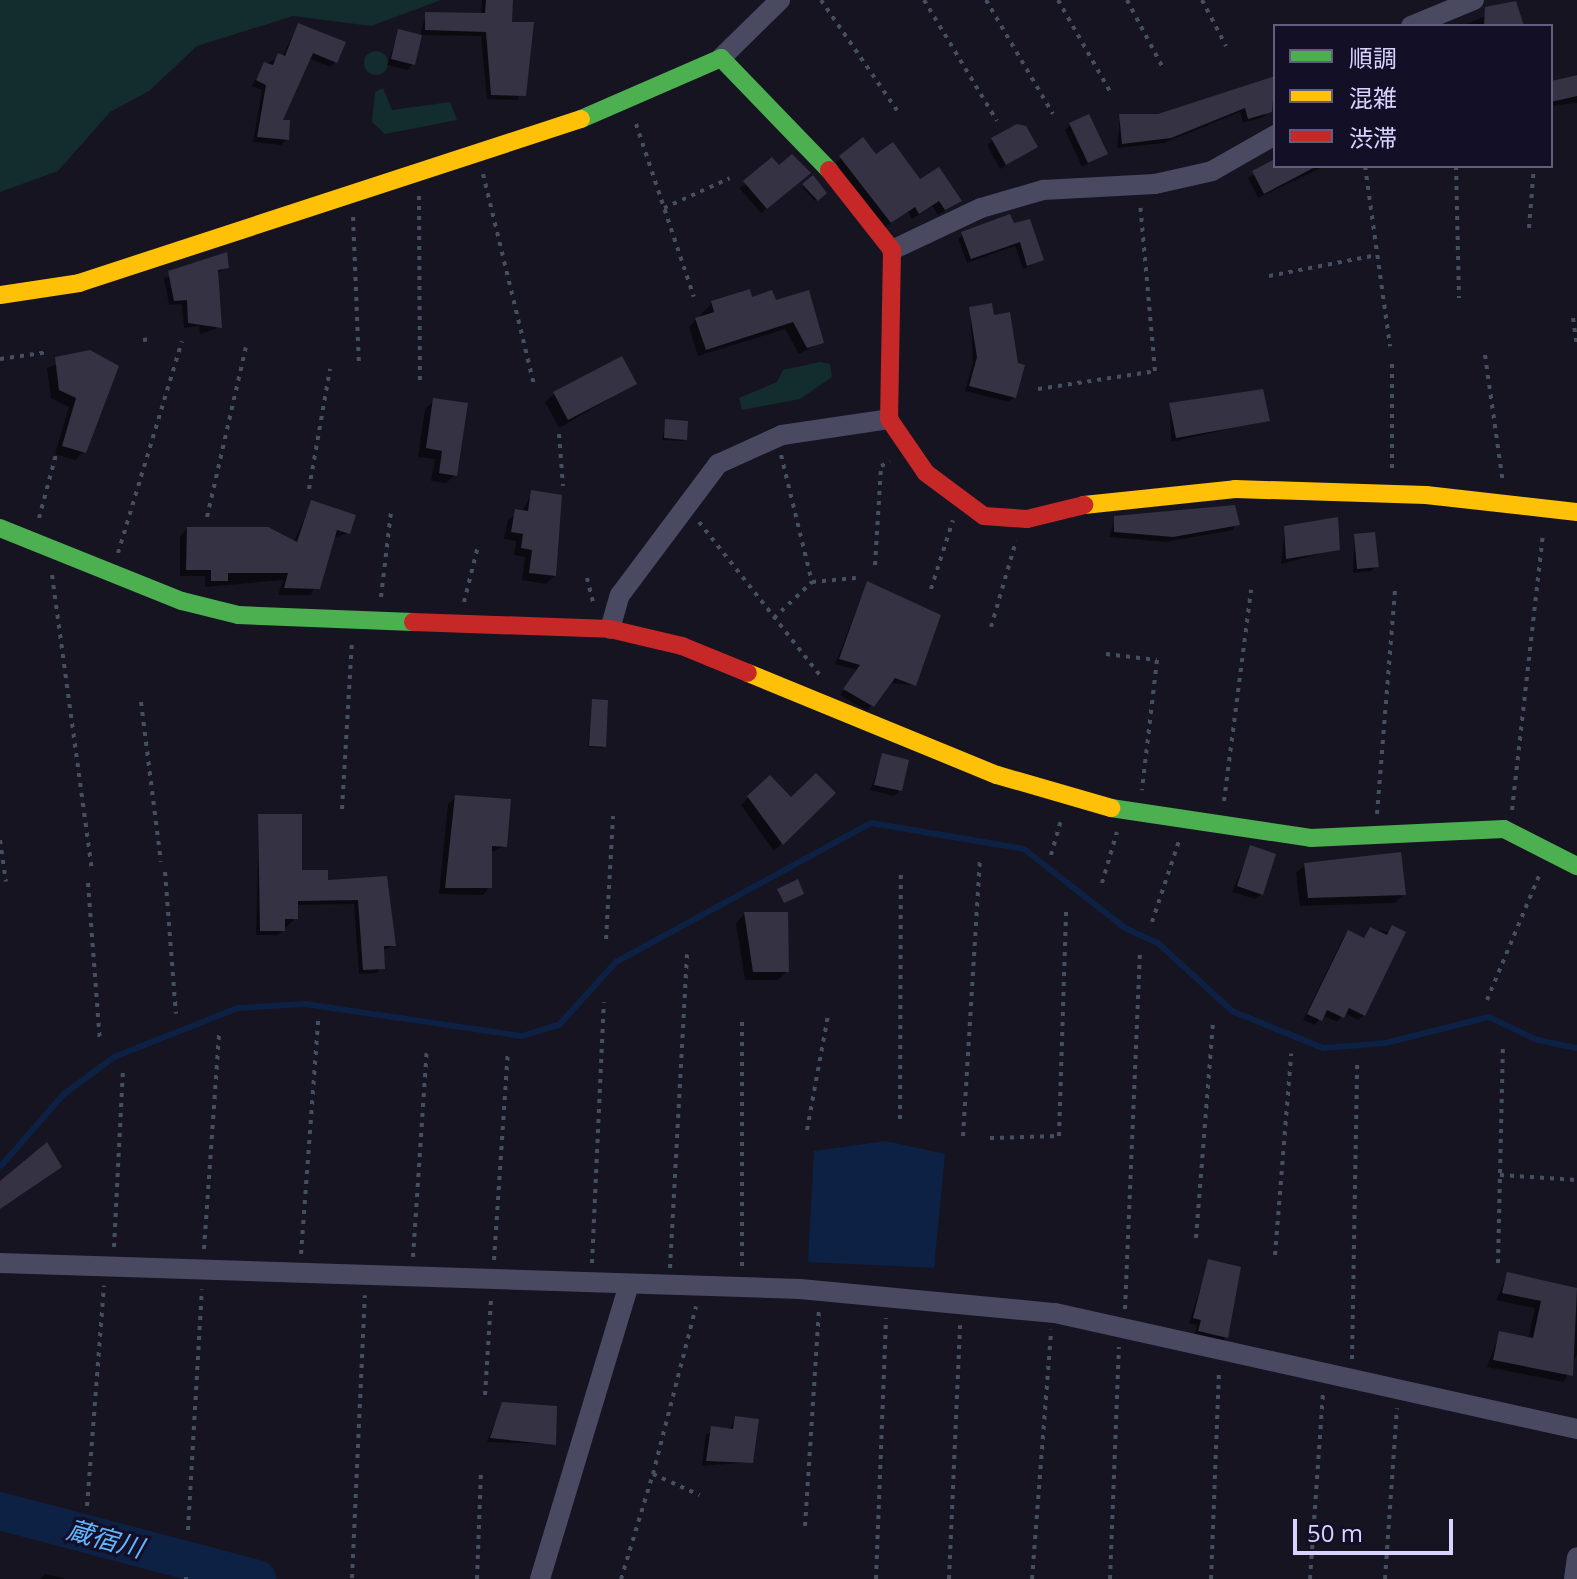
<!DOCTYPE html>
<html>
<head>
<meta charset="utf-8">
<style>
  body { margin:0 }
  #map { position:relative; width:1577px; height:1579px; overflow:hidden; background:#161421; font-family:"Open Sans","Noto Sans JP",sans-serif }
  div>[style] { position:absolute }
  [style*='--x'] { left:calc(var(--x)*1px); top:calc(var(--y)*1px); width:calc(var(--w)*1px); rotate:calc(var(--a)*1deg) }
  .green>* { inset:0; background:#132c2d }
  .round { border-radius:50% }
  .water>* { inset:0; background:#0d2144 }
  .shadow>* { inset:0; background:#0007 }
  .stream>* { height:6px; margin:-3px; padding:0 3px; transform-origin:3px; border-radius:3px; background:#0d2144 }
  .river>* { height:38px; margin:-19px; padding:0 19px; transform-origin:19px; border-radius:19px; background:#0d2144 }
  .building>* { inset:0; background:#343243 }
  .path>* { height:4px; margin-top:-2px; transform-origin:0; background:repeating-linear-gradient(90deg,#44505f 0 4px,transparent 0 10px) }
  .street>* { height:20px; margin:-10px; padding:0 10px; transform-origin:10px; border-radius:10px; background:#4a4962 }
  .fast>* { height:18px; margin:-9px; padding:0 9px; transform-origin:9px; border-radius:9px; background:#4caf50 }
  .slow>* { height:18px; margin:-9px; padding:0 9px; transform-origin:9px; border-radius:9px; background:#ffc107 }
  .jam>* { height:18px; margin:-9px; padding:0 9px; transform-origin:9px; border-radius:9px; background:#c62828 }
  span { translate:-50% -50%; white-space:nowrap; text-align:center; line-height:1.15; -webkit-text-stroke:6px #130f26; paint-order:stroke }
  .water-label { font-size:26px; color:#62b6ff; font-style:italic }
  .legend { position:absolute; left:1273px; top:24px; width:280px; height:144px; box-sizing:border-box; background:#130f26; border:2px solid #625e7d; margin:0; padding:10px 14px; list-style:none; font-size:24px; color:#d9d4ff }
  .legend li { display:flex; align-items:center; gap:16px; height:40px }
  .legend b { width:40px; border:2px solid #625e7d }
  .scale { position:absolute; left:1293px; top:1519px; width:160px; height:36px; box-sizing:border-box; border:4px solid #d9d4ff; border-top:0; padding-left:10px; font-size:24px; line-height:28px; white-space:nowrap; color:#d9d4ff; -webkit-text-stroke:6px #130f26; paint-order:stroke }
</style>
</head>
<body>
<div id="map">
  <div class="green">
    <i style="clip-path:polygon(0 0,441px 0,371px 26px,293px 16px,197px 46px,149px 91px,110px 112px,58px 171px,0 192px)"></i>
    <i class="round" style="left:364px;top:51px;width:24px;height:24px"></i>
    <i style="clip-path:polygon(383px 88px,392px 110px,450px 102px,457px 120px,385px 134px,372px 122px,375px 92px)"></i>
    <i style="clip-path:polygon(820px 362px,830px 364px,832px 377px,800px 399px,742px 410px,739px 398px,777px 382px,783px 370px)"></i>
  </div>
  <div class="water">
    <i style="clip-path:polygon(886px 1141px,945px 1154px,934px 1268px,808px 1262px,814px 1151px)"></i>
  </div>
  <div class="shadow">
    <i style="clip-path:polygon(482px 0,511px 0,509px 24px,532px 24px,518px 100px,487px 99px,481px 36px,420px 35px,426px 14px,481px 15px)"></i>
    <i style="clip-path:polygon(1515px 4px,1522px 26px,1464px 26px,1466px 24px)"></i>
    <i style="clip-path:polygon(298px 25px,336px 62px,330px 67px,309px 58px,280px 121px,287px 139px,281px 145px,253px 142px,262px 90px,252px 86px,264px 64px,282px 57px)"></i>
    <i style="clip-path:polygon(399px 31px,413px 64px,407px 70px,387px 65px)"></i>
    <i style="clip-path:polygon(1577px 74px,1577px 103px,1551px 106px,1551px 82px)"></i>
    <i style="clip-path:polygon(1275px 79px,1264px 117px,1243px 123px,1240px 112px,1164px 143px,1117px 148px,1120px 116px,1158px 116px)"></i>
    <i style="clip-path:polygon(1070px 125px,1105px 154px,1082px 167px,1065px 130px)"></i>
    <i style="clip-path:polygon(863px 140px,875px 156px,959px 201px,938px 215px,932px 206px,912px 219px,908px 212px,884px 228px,834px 164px)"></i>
    <i style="clip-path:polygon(993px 140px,1036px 147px,1000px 169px,987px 145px)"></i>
    <i style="clip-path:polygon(1275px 162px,1275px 166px,1325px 166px,1258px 198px,1248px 178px)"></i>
    <i style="clip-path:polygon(778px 168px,803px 178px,761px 213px,739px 188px)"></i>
    <i style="clip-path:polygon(813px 178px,824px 193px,815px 201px,802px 187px)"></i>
    <i style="clip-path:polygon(1009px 217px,1041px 260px,1023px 269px,1015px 246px,967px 263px,958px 238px)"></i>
    <i style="clip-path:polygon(227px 267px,216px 274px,220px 327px,200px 334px,199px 326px,184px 328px,182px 304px,169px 305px,164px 278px)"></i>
    <i style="clip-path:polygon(751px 299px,774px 303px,822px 342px,799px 354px,785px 329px,698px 356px,689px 327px,712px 303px)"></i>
    <i style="clip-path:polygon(970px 309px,1014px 397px,1009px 402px,965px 391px,973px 363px)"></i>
    <i style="clip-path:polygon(90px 352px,84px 451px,75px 460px,55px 454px,69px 407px,51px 398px,47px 368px)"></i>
    <i style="clip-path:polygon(635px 384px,559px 428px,545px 402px,554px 394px)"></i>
    <i style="clip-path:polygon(434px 401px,455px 475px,446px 483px,431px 481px,435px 459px,418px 457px,425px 409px)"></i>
    <i style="clip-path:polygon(1170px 405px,1268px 420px,1171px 442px)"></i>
    <i style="clip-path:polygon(666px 421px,685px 439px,683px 441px,662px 440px)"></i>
    <i style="clip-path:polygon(532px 493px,554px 576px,546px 584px,522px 580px,525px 557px,514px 555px,516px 541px,504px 539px,508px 519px,522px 512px)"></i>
    <i style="clip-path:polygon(311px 502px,348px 533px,333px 538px,311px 595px,278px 595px,283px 580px,205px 587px,205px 576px,180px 576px,180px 536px,187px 529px,294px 542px)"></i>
    <i style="clip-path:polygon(1236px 507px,1233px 530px,1166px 542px,1109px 537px,1115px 518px)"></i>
    <i style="clip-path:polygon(1285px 528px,1338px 549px,1281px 564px)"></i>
    <i style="clip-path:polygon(1355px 536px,1376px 566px,1371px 571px,1353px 573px)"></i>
    <i style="clip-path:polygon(867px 583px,914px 685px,889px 683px,867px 711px,840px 695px,857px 670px,835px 664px)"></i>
    <i style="clip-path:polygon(592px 701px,604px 746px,602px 748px,588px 747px)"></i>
    <i style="clip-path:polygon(883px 756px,900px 790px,894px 796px,870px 790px)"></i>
    <i style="clip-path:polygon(770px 777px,791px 799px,833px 793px,774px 851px,741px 805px)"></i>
    <i style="clip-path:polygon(456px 797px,505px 846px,490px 853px,490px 887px,483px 895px,439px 894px,448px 804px)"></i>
    <i style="clip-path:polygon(259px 816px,300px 872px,326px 882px,386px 878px,393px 946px,382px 951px,378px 973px,359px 974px,354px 904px,296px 905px,296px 918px,278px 935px,256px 935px)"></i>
    <i style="clip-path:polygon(1251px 848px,1261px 894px,1256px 899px,1232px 892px)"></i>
    <i style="clip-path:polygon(1305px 865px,1404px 894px,1395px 903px,1300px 906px,1296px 873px)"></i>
    <i style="clip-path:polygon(744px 914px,787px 971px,778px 980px,745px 980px,736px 923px)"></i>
    <i style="clip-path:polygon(1371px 929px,1403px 934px,1364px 1015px,1358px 1020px,1344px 1013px,1337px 1022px,1322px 1015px,1315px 1025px,1303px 1020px,1343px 938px,1348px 932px,1363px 939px)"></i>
    <i style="clip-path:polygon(46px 1145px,0 1208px,0 1183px)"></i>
    <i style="clip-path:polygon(1209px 1261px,1226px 1337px,1221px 1343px,1194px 1337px,1197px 1325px,1189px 1323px)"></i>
    <i style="clip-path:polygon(1508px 1274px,1577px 1290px,1577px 1354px,1564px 1382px,1487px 1367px,1500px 1333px,1528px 1339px,1535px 1308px,1496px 1300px)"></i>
    <i style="clip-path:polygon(503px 1404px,554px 1444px,487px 1442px)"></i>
    <i style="clip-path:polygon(735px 1418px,751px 1462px,702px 1466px,706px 1434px,729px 1431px)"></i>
    <i style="clip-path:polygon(45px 1574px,64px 1578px,64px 1579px,40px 1579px)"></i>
  </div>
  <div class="stream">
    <i style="--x:0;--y:1167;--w:97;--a:-48.8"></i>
    <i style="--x:64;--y:1094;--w:62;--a:-36.5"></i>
    <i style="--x:114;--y:1057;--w:133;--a:-21.6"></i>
    <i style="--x:238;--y:1008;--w:67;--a:-3.4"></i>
    <i style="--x:305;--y:1004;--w:219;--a:8.4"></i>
    <i style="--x:522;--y:1036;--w:39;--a:-17"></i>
    <i style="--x:559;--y:1025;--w:85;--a:-47.9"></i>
    <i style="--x:616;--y:962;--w:290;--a:-28.6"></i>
    <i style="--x:871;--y:823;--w:155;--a:9.6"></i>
    <i style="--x:1024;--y:849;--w:128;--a:38"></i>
    <i style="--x:1125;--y:928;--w:38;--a:25"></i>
    <i style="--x:1159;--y:944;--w:99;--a:42.5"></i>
    <i style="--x:1232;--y:1011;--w:98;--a:22.1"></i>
    <i style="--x:1323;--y:1048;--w:63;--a:-4.5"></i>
    <i style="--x:1386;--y:1043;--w:106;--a:-14.2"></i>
    <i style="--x:1489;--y:1017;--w:53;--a:25.6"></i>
    <i style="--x:1537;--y:1040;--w:41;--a:11.3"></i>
  </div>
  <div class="river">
    <i style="--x:0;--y:1511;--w:266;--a:14.8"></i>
  </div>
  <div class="building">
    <i style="clip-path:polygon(486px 0,513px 0,512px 22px,534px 22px,526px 96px,491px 95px,486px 32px,425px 30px,425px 12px,485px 13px)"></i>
    <i style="clip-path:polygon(1516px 1px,1524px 26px,1484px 26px,1485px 7px)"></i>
    <i style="clip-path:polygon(298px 23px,346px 42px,337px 63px,313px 53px,283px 120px,290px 120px,289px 140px,257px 137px,266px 85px,256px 80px,264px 62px,273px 65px,278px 53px,285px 56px)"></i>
    <i style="clip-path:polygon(398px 29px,422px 35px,415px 65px,391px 59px)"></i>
    <i style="clip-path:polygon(1577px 75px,1577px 96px,1551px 102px,1551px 81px)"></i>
    <i style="clip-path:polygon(1275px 76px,1272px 112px,1248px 119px,1245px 108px,1171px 138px,1122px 144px,1119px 114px,1158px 114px)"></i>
    <i style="clip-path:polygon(1089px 114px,1108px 154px,1088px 163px,1069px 123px)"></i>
    <i style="clip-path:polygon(1017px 124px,1026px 126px,1038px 147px,1006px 165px,991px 138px)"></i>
    <i style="clip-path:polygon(863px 137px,876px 154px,893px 142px,920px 179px,939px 167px,962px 201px,945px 210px,939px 201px,919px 214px,915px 207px,891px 223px,839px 156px)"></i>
    <i style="clip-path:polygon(792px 154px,811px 173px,767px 209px,743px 181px,772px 157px,779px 165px)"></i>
    <i style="clip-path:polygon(1275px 159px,1275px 166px,1317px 166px,1264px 194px,1252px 171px)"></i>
    <i style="clip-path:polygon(813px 175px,827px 193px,818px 201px,802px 184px)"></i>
    <i style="clip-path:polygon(1010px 214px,1014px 223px,1030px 219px,1044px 260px,1027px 266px,1020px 242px,971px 259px,961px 232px)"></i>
    <i style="clip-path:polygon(227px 252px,229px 268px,218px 270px,222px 328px,188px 323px,187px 300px,174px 301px,168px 271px)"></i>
    <i style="clip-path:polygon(750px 289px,752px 297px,772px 290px,776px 300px,809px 290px,824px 343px,807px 348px,793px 322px,706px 350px,695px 318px,714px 312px,711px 301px)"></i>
    <i style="clip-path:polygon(992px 303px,994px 315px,1010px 312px,1018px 363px,1025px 365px,1016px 398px,969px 386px,977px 357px,969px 307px)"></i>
    <i style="clip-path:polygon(90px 350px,119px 366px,86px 453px,62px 446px,76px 398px,59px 390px,55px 357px)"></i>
    <i style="clip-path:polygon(622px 356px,637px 384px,568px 420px,553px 392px)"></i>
    <i style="clip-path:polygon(1263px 389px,1270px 421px,1176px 438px,1169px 403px)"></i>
    <i style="clip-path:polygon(433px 398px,468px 403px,457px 476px,439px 473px,442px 451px,426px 448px)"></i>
    <i style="clip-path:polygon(665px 419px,688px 421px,687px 440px,664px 438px)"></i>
    <i style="clip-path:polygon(531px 490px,562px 495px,556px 576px,529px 573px,532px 550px,521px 548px,523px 534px,511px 532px,515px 509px,528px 511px)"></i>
    <i style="clip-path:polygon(311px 500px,356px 515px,350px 534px,337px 530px,320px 589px,284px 588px,288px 573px,228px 573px,228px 581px,211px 581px,211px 570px,186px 570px,187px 527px,268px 527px,297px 542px)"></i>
    <i style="clip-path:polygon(1235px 505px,1240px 525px,1173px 537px,1114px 532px,1114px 516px)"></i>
    <i style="clip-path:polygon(1338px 517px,1340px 550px,1286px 559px,1284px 526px)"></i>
    <i style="clip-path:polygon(1375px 532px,1379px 567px,1357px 569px,1354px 534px)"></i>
    <i style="clip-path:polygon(867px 581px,941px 615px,916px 686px,895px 678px,874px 707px,843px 689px,860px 665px,839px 659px)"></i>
    <i style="clip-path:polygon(592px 699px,608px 700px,606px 747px,589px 746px)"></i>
    <i style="clip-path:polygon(882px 753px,909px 760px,902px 791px,874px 785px)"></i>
    <i style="clip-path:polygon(816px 773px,836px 793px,783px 845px,747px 796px,770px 775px,791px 797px)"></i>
    <i style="clip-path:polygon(455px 795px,511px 799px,507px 847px,492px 846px,492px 888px,445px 888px)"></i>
    <i style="clip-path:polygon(258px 814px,302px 814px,302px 870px,328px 870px,328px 880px,387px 876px,396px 946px,384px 946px,385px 969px,363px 970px,358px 900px,298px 901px,298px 919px,285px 919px,285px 931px,260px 931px)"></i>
    <i style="clip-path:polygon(1250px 845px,1276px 854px,1263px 895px,1237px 886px)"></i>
    <i style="clip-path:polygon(1401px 852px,1406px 895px,1308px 898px,1304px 863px)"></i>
    <i style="clip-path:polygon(798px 879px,804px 894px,784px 903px,777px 889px)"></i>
    <i style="clip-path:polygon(744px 912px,788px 912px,789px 972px,753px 972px)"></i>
    <i style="clip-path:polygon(1392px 925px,1406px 932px,1365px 1016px,1349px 1008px,1344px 1018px,1327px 1010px,1322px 1021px,1307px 1014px,1348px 930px,1364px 938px,1370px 927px,1387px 935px)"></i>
    <i style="clip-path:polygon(47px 1142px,62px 1167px,0 1209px,0 1181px)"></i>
    <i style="clip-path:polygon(1208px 1259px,1241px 1267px,1228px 1338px,1198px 1331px,1201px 1320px,1193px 1318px)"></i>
    <i style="clip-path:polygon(1507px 1272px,1577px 1288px,1573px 1376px,1493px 1360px,1499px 1331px,1533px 1338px,1541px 1301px,1502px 1293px)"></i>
    <i style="clip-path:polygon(502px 1402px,557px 1406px,556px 1445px,490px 1438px)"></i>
    <i style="clip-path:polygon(735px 1416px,759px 1419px,753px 1463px,706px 1461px,711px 1426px,733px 1429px)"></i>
  </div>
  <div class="path">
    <i style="--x:821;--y:0;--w:134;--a:55.4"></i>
    <i style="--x:924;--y:0;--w:141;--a:58.9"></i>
    <i style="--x:986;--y:0;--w:132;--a:59.6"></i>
    <i style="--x:1058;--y:0;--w:109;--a:60.4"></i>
    <i style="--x:1127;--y:0;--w:75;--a:62.1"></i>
    <i style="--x:1202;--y:0;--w:52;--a:62.4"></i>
    <i style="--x:636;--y:124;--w:182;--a:71.5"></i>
    <i style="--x:1365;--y:166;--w:182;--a:82.1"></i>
    <i style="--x:1456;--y:166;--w:132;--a:88.7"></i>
    <i style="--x:483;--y:174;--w:217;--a:76.4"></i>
    <i style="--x:419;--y:196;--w:185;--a:89.7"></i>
    <i style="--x:664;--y:208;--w:72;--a:-24.4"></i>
    <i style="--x:353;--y:217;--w:150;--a:87.7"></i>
    <i style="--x:1529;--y:228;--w:62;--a:-85.4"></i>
    <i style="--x:1269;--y:276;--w:110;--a:-11"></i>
    <i style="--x:1573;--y:318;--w:30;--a:82"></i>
    <i style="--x:143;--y:340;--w:9;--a:-6"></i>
    <i style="--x:1485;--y:355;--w:129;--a:82"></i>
    <i style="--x:0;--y:359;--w:49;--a:-8.1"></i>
    <i style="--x:1392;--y:364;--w:106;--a:90"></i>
    <i style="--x:1038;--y:389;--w:118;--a:-8.7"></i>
    <i style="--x:1155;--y:371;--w:168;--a:-95.1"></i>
    <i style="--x:559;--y:434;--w:52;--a:85.6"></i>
    <i style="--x:781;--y:455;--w:131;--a:76.3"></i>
    <i style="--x:309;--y:489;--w:122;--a:-80.1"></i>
    <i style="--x:207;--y:517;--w:174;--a:-77.1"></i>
    <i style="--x:39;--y:518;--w:69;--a:-75"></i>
    <i style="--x:699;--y:522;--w:199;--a:51.7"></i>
    <i style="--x:118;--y:553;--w:221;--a:-73.2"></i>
    <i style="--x:875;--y:565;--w:99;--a:-86.5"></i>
    <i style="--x:881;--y:466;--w:10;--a:-24"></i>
    <i style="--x:52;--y:575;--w:298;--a:82.3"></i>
    <i style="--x:587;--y:578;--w:29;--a:76"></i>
    <i style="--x:931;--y:589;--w:72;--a:-72.3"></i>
    <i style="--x:381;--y:597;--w:86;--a:-83.3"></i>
    <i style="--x:464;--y:602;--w:58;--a:-76"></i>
    <i style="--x:774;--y:618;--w:52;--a:-43.5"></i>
    <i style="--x:812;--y:582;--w:44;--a:-5.2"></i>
    <i style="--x:991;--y:627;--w:90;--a:-73.8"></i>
    <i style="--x:1106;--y:654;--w:51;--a:6.7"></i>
    <i style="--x:1157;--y:660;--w:131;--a:96.6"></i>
    <i style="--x:141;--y:702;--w:161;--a:82.9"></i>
    <i style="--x:1224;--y:801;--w:213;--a:-82.7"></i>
    <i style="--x:342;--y:809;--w:166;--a:-86.6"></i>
    <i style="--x:1512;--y:810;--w:278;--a:-83.6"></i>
    <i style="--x:1377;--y:814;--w:226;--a:-85.4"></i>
    <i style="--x:0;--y:840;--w:42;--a:81.9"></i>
    <i style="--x:1051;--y:855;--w:37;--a:-74"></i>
    <i style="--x:165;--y:872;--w:142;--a:85.6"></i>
    <i style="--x:88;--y:883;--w:158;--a:85.7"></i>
    <i style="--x:1102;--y:883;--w:53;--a:-73.6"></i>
    <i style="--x:1152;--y:922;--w:85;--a:-71.6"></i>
    <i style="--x:606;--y:939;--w:123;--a:-86.7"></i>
    <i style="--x:1487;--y:1000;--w:138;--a:-67.3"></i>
    <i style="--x:742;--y:1022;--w:246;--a:90"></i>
    <i style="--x:900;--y:1119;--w:248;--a:-89.8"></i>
    <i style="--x:807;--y:1130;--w:116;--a:-79.6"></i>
    <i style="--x:963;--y:1136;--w:277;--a:-86.5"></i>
    <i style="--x:990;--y:1138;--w:69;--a:-1.7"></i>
    <i style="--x:1059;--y:1136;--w:226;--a:-88.2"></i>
    <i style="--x:1500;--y:1175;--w:77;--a:3.7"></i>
    <i style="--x:1196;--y:1238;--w:219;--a:-85.5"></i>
    <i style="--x:114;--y:1247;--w:180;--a:-87.1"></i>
    <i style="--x:204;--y:1249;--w:218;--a:-86"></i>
    <i style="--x:301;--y:1254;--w:234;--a:-85.8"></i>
    <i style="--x:1275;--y:1255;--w:202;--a:-85.4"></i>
    <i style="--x:413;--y:1257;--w:209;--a:-86.2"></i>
    <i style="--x:494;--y:1260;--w:209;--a:-86.2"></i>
    <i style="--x:592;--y:1263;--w:261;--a:-87.4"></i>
    <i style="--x:1498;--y:1263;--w:220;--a:-88.7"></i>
    <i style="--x:670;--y:1268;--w:314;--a:-86.9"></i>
    <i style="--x:1125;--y:1309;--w:355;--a:-87.6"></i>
    <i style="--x:1352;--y:1359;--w:295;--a:-89"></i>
    <i style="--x:485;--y:1395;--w:96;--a:-86.4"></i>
    <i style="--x:653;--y:1474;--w:173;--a:-75.6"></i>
    <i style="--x:87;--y:1506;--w:221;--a:-85.6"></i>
    <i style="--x:805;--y:1526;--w:217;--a:-86.3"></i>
    <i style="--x:188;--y:1530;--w:241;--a:-86.7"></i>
    <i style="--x:352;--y:1578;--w:283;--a:-87.4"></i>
    <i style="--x:186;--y:1579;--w:2;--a:-90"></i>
    <i style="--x:477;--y:1579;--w:110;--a:-87.9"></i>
    <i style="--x:621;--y:1579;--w:110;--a:-73.1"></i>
    <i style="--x:653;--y:1474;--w:51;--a:24.5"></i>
    <i style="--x:876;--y:1579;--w:261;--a:-87.8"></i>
    <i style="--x:949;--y:1579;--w:254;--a:-87.5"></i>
    <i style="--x:1032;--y:1579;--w:250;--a:-85.6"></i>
    <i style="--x:1110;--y:1579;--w:232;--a:-87.8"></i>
    <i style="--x:1211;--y:1579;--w:209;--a:-87.8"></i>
    <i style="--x:1310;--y:1579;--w:185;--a:-86"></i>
    <i style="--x:1385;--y:1579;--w:171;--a:-86"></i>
  </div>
  <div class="street">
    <i style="--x:1411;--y:26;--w:68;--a:-22.4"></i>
    <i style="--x:721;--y:58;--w:83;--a:-44.5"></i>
    <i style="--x:892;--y:250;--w:98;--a:-25.3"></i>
    <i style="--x:981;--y:208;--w:65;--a:-16.2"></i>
    <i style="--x:1043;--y:190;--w:112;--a:-3.1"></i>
    <i style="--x:1155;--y:184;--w:58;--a:-12.8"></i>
    <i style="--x:1212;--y:171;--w:73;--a:-29.7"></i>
    <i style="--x:610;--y:629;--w:35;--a:-74"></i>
    <i style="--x:620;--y:595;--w:164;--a:-53.2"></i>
    <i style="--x:718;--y:464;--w:70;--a:-24.4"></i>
    <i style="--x:782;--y:435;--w:108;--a:-8.5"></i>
    <i style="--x:0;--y:1263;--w:800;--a:1.86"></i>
    <i style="--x:800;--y:1289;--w:256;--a:5.4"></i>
    <i style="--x:1055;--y:1313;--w:535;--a:12.53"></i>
    <i style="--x:540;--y:1579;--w:307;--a:-73.2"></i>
    <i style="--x:1574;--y:1579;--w:22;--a:-82"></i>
  </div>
  <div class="fast">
    <i style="--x:581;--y:119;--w:153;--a:-23.5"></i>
    <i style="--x:721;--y:58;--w:156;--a:46"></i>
    <i style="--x:0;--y:528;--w:196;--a:21.9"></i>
    <i style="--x:182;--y:601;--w:58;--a:14"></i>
    <i style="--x:238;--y:615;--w:175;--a:2.3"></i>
    <i style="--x:1111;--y:808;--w:202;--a:8.5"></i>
    <i style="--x:1311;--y:838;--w:193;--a:-2.7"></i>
    <i style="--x:1504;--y:829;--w:82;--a:26.9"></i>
  </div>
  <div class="slow">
    <i style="--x:0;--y:295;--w:80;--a:-8.6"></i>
    <i style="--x:79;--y:283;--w:528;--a:-18.09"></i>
    <i style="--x:1084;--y:505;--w:152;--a:-6"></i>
    <i style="--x:1235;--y:489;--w:191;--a:1.8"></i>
    <i style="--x:1426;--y:495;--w:152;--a:6.4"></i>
    <i style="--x:748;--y:673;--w:269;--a:22.3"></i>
    <i style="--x:997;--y:775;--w:119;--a:16.1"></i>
  </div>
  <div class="jam">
    <i style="--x:829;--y:170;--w:102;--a:51.8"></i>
    <i style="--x:892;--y:250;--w:169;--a:91"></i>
    <i style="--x:889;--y:419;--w:65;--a:55.6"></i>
    <i style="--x:926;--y:473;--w:72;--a:36.6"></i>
    <i style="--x:984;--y:516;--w:43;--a:4"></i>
    <i style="--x:1027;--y:519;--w:59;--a:-13.8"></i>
    <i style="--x:413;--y:622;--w:197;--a:2"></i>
    <i style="--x:610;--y:629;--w:74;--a:13.3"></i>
    <i style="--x:682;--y:646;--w:71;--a:22.2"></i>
  </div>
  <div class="water-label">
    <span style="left:105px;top:1539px;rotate:15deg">蔵宿川</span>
  </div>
  <ul class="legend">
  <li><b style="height:10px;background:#4caf50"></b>順調</li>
  <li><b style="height:10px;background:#ffc107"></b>混雑</li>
  <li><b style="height:10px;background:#c62828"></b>渋滞</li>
  </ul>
  <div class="scale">50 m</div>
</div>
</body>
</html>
